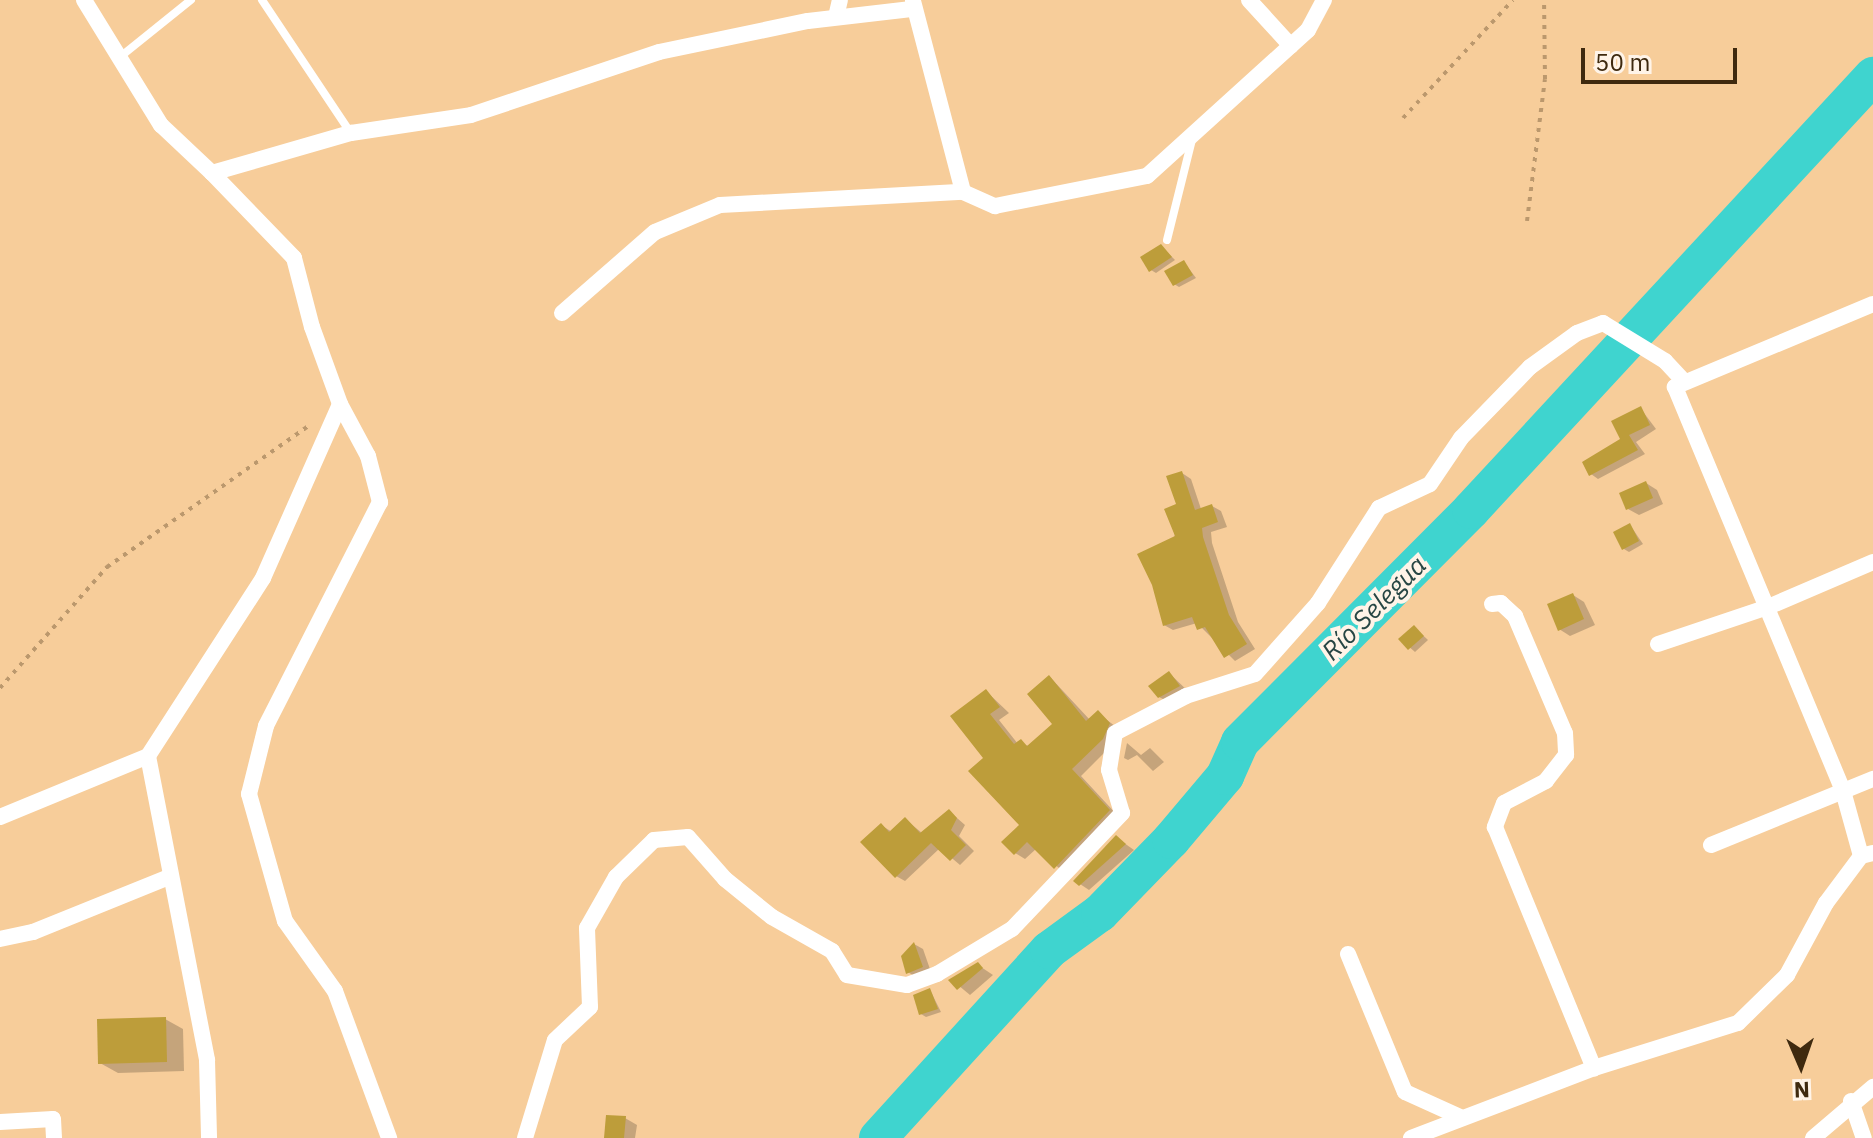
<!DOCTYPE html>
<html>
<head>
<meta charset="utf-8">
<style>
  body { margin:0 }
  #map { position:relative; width:1873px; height:1138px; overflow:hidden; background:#f7cd9a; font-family:"IBM Plex Sans",sans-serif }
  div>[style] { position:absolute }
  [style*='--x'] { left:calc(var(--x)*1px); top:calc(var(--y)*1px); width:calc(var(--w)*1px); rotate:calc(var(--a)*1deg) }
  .shadow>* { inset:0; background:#0003 }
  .river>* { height:38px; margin:-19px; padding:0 19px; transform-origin:19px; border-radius:19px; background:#3fd4cf }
  .building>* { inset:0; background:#bd9d3a }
  .path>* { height:4px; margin-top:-2px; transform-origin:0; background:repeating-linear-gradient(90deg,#bb986d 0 4px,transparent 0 10px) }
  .service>* { height:8px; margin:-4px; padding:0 4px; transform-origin:4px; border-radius:4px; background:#fff }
  .minor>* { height:16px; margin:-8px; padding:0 8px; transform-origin:8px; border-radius:8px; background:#fff }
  span { translate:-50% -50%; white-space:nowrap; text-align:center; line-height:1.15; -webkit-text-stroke:8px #fff4e8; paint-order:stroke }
  .water-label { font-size:26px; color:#274644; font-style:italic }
  .north { position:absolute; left:1761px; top:1026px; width:80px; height:80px; -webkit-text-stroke:6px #fff4e8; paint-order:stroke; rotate:178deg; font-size:22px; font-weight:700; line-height:32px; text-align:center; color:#3f2a0f }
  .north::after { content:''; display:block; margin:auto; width:28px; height:36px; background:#3f2a0f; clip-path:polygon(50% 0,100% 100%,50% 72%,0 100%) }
  .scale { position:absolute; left:1581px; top:48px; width:156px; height:36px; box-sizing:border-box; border:4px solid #3f2a0f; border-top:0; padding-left:10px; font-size:24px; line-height:28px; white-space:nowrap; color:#3f2a0f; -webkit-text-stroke:6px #fff4e8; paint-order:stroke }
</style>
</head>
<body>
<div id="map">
  <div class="shadow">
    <i style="clip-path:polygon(1161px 246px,1175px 260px,1156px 273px,1151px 270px)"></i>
    <i style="clip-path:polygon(1184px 262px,1196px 278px,1179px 287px,1174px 284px)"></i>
    <i style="clip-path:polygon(1641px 409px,1656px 429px,1636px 442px,1645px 454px,1598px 479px,1591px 474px,1622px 439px)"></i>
    <i style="clip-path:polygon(1182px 473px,1191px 479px,1201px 509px,1212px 506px,1221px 511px,1227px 527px,1211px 532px,1212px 543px,1238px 622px,1255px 649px,1235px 661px,1197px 623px,1173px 630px,1164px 625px)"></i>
    <i style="clip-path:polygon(1646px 483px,1657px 490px,1663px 504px,1639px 515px,1628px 509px)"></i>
    <i style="clip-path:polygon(1630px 525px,1643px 544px,1629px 552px,1624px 549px)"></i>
    <i style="clip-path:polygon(1573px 595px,1584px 602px,1595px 625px,1570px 636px,1559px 629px)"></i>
    <i style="clip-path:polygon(1414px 627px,1428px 640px,1415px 652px,1400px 639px)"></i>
    <i style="clip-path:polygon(1169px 673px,1190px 693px,1171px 703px,1159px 697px)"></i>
    <i style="clip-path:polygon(1050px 677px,1090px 720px,1098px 713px,1120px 730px,1113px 744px,1081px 776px,1119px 817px,1065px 873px,1036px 849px,1025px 859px,1015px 853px,1022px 825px,986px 758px,986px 691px,1009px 713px,999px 720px,1018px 744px,1030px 746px,1055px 724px)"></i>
    <i style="clip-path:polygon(1127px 743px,1141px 755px,1150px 748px,1164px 762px,1153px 771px,1137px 755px,1128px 760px,1124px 758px)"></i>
    <i style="clip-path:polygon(949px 811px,965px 825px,959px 836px,974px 851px,960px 865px,940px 848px,905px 881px,896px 876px,881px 825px,892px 832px,905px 819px,922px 833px)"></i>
    <i style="clip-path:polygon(1117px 838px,1134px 850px,1089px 890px,1080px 884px)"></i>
    <i style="clip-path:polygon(914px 944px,923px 949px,931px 972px,917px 978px,908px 972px)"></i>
    <i style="clip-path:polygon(978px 965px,993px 975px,970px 995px,952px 980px)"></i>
    <i style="clip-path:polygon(930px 990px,941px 1012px,926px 1017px,921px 1014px)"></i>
    <i style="clip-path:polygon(165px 1019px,183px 1029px,184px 1071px,118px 1073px,100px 1063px)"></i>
    <i style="clip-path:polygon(625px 1118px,637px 1125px,635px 1138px,606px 1138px)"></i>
  </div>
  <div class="river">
    <i style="--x:878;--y:1138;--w:254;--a:-47.7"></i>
    <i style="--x:1049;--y:950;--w:63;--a:-36"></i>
    <i style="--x:1100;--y:913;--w:102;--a:-45.8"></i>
    <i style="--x:1171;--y:840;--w:84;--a:-49.8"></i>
    <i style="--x:1225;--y:776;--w:37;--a:-66"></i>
    <i style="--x:1240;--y:742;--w:327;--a:-45.1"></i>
    <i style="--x:1471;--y:510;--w:592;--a:-47.19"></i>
  </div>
  <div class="building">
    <i style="clip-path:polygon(1161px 244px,1172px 257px,1149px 272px,1140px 257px)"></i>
    <i style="clip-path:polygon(1184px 260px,1193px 275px,1173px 286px,1164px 271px)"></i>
    <i style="clip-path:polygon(1641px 406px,1650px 425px,1629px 435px,1638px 450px,1589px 476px,1582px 462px,1620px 439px,1611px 421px)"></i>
    <i style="clip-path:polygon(1182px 471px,1195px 510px,1212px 504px,1218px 522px,1202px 528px,1203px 537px,1229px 615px,1247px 644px,1224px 658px,1205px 627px,1197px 630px,1192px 617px,1163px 626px,1152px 585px,1137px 554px,1175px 536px,1164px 509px,1176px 504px,1166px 476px)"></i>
    <i style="clip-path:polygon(1646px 481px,1653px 498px,1626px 510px,1619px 493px)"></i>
    <i style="clip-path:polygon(1630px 523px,1639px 541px,1622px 550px,1613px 532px)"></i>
    <i style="clip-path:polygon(1573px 593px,1584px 619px,1558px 631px,1547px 604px)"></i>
    <i style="clip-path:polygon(1414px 625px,1424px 636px,1408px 650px,1398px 639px)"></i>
    <i style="clip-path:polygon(1169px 671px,1180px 686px,1158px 698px,1148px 686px)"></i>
    <i style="clip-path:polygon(1049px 675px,1086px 721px,1098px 710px,1110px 723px,1103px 739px,1072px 769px,1110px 810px,1054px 869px,1027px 842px,1014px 855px,1001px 842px,1019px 825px,968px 771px,983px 758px,950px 716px,986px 689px,1000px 707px,990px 714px,1014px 744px,1021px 739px,1027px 746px,1052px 724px,1027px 694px)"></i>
    <i style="clip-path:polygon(949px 809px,957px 818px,951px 830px,966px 845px,950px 861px,931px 843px,895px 878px,860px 842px,881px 823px,889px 832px,905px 817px,920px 833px)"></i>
    <i style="clip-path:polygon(1116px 835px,1126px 844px,1079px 886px,1073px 881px)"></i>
    <i style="clip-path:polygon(914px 942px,923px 967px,906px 974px,901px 956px)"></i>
    <i style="clip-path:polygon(978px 962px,983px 968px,957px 990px,948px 980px)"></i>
    <i style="clip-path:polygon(930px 988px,938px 1009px,919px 1015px,913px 995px)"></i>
    <i style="clip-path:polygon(166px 1017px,167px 1062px,98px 1064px,97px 1019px)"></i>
    <i style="clip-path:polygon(606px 1115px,626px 1116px,624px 1138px,604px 1138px)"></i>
  </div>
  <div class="path">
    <i style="--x:1403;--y:118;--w:161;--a:-47"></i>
    <i style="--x:1527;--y:221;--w:143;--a:-82.8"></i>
    <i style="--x:1545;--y:79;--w:79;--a:-90.7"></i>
    <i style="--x:0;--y:688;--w:162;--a:-48.5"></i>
    <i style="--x:107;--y:567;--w:248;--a:-35"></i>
  </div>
  <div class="service">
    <i style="--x:262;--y:0;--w:159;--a:56.3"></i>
    <i style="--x:120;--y:57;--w:91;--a:-38.8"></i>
    <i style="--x:1167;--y:240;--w:103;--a:-76"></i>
  </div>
  <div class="minor">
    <i style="--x:84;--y:0;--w:147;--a:58.4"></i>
    <i style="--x:161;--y:125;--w:70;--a:43.3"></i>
    <i style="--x:212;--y:173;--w:145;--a:-16.1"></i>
    <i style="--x:351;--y:133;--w:121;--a:-8.5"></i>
    <i style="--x:471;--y:115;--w:198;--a:-18.5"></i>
    <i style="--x:659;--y:52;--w:152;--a:-11.8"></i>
    <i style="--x:808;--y:21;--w:104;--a:-6.6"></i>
    <i style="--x:1249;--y:0;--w:62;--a:47.6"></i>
    <i style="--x:913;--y:1;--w:197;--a:75.3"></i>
    <i style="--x:836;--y:17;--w:17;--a:-77"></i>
    <i style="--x:212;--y:173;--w:118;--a:46"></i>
    <i style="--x:294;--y:258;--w:71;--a:75.4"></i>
    <i style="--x:312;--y:327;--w:82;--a:70"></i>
    <i style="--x:340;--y:404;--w:59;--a:61.7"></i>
    <i style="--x:368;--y:456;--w:48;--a:75.4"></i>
    <i style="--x:380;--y:502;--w:251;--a:117"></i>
    <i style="--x:266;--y:726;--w:70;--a:104"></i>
    <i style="--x:249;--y:794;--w:132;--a:74.2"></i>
    <i style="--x:285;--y:921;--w:86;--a:54.5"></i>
    <i style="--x:335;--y:991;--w:157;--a:69.8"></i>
    <i style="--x:1873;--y:304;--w:215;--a:157.3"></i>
    <i style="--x:1675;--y:387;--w:438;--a:67.4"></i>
    <i style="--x:1843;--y:791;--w:67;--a:74.5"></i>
    <i style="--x:1861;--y:856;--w:12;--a:-14"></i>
    <i style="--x:562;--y:313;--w:123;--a:-41.1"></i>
    <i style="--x:655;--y:232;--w:70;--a:-22.6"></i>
    <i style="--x:720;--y:205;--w:243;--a:-3.1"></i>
    <i style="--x:963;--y:192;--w:35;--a:24"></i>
    <i style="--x:995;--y:206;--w:155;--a:-11.2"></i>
    <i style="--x:1147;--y:176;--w:217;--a:-42.2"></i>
    <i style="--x:1308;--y:30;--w:34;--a:-62"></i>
    <i style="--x:1492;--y:604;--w:9;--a:-6"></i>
    <i style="--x:1501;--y:603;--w:19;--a:43"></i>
    <i style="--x:1515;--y:616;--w:127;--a:66.9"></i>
    <i style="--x:1565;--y:733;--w:22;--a:87"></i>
    <i style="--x:1566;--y:755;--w:33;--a:128"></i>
    <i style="--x:1546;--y:781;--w:47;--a:152.4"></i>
    <i style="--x:1504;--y:803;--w:26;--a:111"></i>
    <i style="--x:1495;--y:827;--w:261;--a:67.7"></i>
    <i style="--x:1658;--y:644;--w:116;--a:-18.6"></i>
    <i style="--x:1768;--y:607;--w:114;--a:-23.2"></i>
    <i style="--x:148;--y:756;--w:310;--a:79"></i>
    <i style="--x:207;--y:1060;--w:78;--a:88.5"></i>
    <i style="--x:0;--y:817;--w:160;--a:-22.4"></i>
    <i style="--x:148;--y:756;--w:212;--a:-57.1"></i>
    <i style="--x:263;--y:578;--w:190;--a:-66.1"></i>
    <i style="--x:1711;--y:845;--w:175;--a:-22.2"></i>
    <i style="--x:0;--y:939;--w:34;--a:-12"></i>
    <i style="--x:33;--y:932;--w:147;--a:-22"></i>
    <i style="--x:1348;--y:954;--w:149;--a:67.6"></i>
    <i style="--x:1405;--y:1092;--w:60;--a:24.4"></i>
    <i style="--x:1851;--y:1101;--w:39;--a:71"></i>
    <i style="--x:0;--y:1122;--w:53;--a:-3.2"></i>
    <i style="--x:53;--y:1119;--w:19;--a:87"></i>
    <i style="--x:525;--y:1138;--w:102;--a:-73"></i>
    <i style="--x:555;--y:1040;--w:48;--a:-43.3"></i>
    <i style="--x:590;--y:1007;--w:79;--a:-92.2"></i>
    <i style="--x:587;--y:928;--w:59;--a:-60.4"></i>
    <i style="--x:616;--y:877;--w:53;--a:-44.2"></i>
    <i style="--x:654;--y:840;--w:34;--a:-5"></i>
    <i style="--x:688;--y:837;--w:56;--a:48.6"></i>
    <i style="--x:725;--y:879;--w:60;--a:39"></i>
    <i style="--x:772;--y:917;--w:69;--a:29.5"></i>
    <i style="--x:832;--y:951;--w:28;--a:58"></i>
    <i style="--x:847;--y:975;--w:61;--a:9.5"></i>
    <i style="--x:907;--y:985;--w:32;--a:-20"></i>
    <i style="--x:937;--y:974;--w:87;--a:-31"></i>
    <i style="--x:1012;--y:929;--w:160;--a:-46.5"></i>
    <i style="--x:1122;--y:813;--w:45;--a:-106.8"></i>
    <i style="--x:1109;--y:770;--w:37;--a:-81"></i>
    <i style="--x:1115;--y:733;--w:80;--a:-27.5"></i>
    <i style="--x:1186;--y:696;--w:72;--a:-17.7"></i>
    <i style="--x:1255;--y:674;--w:95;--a:-48.4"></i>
    <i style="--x:1318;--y:603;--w:113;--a:-57.3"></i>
    <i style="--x:1379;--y:508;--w:56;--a:-25.2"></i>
    <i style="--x:1430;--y:484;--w:55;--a:-56"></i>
    <i style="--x:1461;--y:438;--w:99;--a:-45.8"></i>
    <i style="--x:1530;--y:367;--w:58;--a:-35.9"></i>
    <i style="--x:1577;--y:333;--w:28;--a:-21"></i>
    <i style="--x:1603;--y:323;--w:73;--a:31.5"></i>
    <i style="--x:1665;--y:361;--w:26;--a:47"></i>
    <i style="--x:1411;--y:1138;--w:196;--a:-20.9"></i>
    <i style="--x:1594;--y:1068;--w:151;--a:-17.4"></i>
    <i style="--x:1738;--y:1023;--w:69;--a:-44.4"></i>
    <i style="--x:1787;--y:975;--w:82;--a:-61.6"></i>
    <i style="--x:1826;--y:903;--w:59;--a:-53.3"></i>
    <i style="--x:1813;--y:1138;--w:79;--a:-40.4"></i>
  </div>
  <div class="water-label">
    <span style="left:1374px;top:608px;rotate:-45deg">Río Selegua</span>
  </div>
  <div class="north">N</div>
  <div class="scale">50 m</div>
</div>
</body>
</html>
